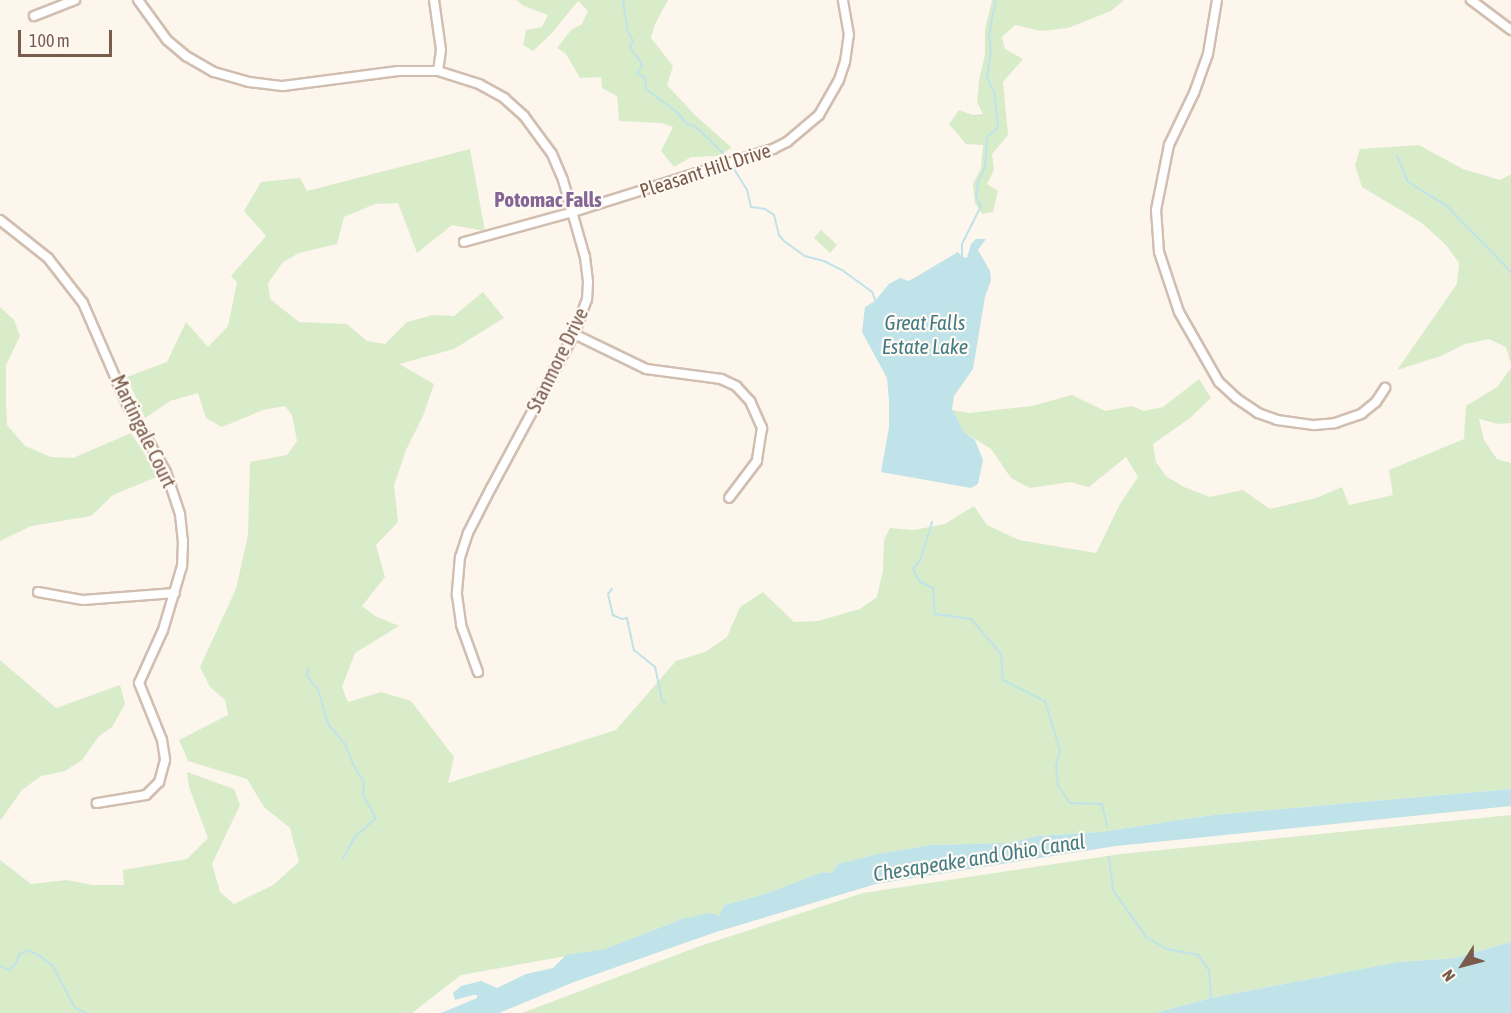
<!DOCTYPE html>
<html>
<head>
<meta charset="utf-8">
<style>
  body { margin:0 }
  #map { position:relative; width:1511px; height:1013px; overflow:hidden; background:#fdf6ec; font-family:"Asap Condensed",sans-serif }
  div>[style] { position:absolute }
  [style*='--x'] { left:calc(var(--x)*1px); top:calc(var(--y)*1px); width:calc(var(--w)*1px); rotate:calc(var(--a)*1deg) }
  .green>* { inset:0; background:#d8ecc9 }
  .water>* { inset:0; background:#bfe3e8 }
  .stream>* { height:2px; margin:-1px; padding:0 1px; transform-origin:1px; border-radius:1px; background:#bfe3e8 }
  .roads { filter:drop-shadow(2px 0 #d1beb0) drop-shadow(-2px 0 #d1beb0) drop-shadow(0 2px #d1beb0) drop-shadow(0 -2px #d1beb0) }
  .minor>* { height:8px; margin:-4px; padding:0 4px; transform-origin:4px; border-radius:4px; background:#fff }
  span { translate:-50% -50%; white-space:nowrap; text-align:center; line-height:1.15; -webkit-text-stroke:4.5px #fffaf3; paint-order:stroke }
  .street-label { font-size:20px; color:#7a5c4d }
  .neighbourhood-label { font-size:21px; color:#846695; font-weight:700 }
  .water-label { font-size:21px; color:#437c86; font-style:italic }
  .north { position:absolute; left:1433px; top:935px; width:60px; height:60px; -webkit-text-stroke:4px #fffaf3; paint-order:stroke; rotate:234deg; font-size:16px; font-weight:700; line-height:24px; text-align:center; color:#7a5c4d }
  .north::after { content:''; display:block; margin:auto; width:21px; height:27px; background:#7a5c4d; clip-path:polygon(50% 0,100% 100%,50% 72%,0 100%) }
  .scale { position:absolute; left:18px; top:30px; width:94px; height:27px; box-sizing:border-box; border:3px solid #7a5c4d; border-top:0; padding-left:8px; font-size:18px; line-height:21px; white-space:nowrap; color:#7a5c4d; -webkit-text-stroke:4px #fffaf3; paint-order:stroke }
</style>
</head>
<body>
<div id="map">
  <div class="green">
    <i style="clip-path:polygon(516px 0,668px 0,655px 24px,651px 38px,673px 66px,667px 85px,695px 115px,732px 148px,717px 156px,691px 157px,674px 167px,661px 151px,673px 127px,662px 123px,619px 121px,617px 96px,602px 88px,601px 77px,580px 78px,566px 54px,557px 48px,571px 30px,582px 24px,588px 11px,578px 1px,551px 34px,533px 51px,523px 45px,526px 30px,542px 27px,548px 15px,524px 6px)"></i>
    <i style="clip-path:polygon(992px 0,1124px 0,1111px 11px,1068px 28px,1042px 31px,1015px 25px,1002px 37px,1005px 49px,1023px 59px,1003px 82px,1008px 135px,992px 154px,994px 170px,987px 184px,998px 191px,993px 212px,982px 214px,975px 203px,973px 184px,981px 168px,983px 145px,966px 144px,949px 124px,959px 110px,973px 115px,983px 114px,977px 102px,979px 81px,985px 54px,985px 30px)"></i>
    <i style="clip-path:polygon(1419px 145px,1463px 169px,1500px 180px,1511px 174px,1511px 365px,1506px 347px,1489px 339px,1465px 344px,1441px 356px,1397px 370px,1457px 284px,1459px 263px,1446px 245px,1422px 223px,1362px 187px,1355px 165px,1360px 149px)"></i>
    <i style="clip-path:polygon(470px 149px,485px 231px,452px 225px,417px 253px,398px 203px,375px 204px,344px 217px,337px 244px,299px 253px,283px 262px,268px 283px,270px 299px,299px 322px,347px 324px,367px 341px,385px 344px,407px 322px,433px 315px,454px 316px,483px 292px,504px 318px,454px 349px,399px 364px,434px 384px,423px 416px,406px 450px,394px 485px,398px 522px,376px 545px,385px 577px,362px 606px,375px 616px,399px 626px,355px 653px,342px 687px,348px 702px,381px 692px,411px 701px,454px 757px,448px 783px,616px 730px,676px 661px,705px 652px,727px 637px,740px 607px,763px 592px,794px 622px,818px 621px,860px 609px,877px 597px,883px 570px,884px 540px,890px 528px,914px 530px,945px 524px,974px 506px,987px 525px,1019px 540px,1096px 553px,1120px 504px,1138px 477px,1126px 457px,1089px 487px,1070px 482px,1030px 488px,1011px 478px,991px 449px,964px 432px,952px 410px,969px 413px,1032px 406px,1072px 395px,1105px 411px,1132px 406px,1144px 411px,1163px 407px,1199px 379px,1211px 398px,1190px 418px,1153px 444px,1156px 462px,1166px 476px,1184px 487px,1210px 497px,1243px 490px,1270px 509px,1316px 498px,1342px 487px,1349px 505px,1393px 495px,1389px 470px,1464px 439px,1466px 406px,1497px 387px,1511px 368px,1511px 423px,1498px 424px,1479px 419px,1484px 440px,1497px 459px,1511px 463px,1511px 789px,1213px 815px,1100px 832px,1038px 836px,1007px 843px,931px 845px,878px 854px,838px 864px,832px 873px,823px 872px,762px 895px,724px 905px,719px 916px,682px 919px,605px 949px,461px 975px,412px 1013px,0 1013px,0 860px,31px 884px,67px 880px,92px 885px,124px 885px,123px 870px,187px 859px,208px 838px,189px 787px,187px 772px,234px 789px,240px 805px,212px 864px,220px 892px,234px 904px,273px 885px,299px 862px,290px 828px,264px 807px,247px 779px,188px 761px,179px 740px,228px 715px,225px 700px,210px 687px,200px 667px,236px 589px,248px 535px,250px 462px,287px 455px,297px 441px,292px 415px,285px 406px,263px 410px,222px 427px,206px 418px,198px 393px,170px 401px,145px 418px,127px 377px,167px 362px,186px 322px,208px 347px,228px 326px,237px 282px,231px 276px,266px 236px,244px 211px,261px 182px,300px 178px,307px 191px)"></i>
    <i style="clip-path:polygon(821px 230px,837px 245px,830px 253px,814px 238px)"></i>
    <i style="clip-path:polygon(0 307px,14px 320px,20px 336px,6px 365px,6px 403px,7px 425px,25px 446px,51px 457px,73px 458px,131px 433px,159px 476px,113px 495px,91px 516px,31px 526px,0 541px)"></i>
    <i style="clip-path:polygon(0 660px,56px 708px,120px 685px,125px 704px,112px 727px,99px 736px,82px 760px,65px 771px,41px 776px,22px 790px,0 821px)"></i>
    <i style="clip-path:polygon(1511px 815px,1511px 942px,1455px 958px,1398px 962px,1211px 998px,1155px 1013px,522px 1013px,700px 946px,863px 893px,1121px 854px)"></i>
  </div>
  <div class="water">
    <i style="clip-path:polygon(976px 239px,986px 239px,978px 250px,990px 271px,991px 280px,985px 297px,973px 369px,954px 396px,952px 409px,964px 432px,975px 440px,983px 460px,978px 484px,971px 488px,881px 472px,889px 427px,889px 401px,887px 378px,862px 332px,865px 307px,875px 301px,889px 284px,900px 278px,909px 281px,958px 252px,962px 257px,967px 258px,971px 244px)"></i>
    <i style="clip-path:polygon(1511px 789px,1511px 806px,1116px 846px,876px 884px,713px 933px,574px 982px,499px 1013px,441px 1013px,477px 998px,477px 995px,473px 995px,455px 1000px,453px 993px,461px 986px,481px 981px,497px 988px,526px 974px,553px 968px,566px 955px,605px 949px,682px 919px,710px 913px,719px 916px,724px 905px,762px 895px,823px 872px,832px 873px,838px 864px,878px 854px,931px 845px,1007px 843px,1038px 836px,1100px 832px,1213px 815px)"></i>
    <i style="clip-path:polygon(1511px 942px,1511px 1013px,1155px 1013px,1211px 998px,1398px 962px,1455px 958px)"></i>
  </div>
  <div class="stream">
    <i style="--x:623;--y:0;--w:30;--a:82"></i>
    <i style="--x:627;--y:30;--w:13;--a:61"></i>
    <i style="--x:633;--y:41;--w:7;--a:117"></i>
    <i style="--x:630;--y:47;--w:17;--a:54"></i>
    <i style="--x:640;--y:61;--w:5;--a:68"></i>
    <i style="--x:642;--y:66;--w:9;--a:126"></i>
    <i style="--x:637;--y:73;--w:9;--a:32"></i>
    <i style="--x:645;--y:78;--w:11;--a:85"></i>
    <i style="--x:646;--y:89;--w:40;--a:37"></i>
    <i style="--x:678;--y:113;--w:14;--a:51"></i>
    <i style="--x:687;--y:124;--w:8;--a:14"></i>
    <i style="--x:695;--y:126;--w:40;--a:44"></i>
    <i style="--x:1397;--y:156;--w:28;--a:67"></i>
    <i style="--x:1408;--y:182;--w:46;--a:31.6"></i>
    <i style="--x:1447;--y:206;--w:92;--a:45.9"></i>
    <i style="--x:734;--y:169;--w:25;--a:58"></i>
    <i style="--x:747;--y:190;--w:17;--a:77"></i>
    <i style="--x:751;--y:207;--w:14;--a:8"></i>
    <i style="--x:765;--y:209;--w:11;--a:34"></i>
    <i style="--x:774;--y:215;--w:21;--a:76"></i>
    <i style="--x:779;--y:235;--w:8;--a:50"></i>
    <i style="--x:784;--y:241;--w:26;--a:36"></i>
    <i style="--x:805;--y:256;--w:20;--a:15"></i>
    <i style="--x:824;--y:261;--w:20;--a:27"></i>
    <i style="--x:842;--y:270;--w:37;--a:36"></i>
    <i style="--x:872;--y:292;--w:11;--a:68"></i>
    <i style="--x:962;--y:260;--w:16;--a:-90"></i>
    <i style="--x:962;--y:244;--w:42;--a:-63.4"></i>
    <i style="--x:981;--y:206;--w:10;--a:-119"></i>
    <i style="--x:976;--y:197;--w:15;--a:-82"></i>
    <i style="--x:978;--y:182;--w:17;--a:-65"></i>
    <i style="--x:985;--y:167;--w:30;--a:-86"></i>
    <i style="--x:987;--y:137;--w:14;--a:-39"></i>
    <i style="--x:998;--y:128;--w:36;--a:-96"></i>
    <i style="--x:994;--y:92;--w:16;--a:-117"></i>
    <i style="--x:987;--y:78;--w:27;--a:-82"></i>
    <i style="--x:991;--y:51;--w:16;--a:-97"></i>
    <i style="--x:989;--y:35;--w:36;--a:-79"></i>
    <i style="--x:932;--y:522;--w:39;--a:107"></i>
    <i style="--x:921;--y:559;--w:13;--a:129"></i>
    <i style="--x:913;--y:569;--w:15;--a:62"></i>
    <i style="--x:920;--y:582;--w:14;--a:25"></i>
    <i style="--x:933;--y:588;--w:26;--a:86"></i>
    <i style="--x:935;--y:614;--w:36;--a:8"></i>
    <i style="--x:971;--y:619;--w:46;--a:49.4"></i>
    <i style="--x:1001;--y:654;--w:26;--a:86"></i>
    <i style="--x:1003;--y:680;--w:47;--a:26.6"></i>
    <i style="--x:1045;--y:701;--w:51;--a:73"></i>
    <i style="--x:1060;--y:750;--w:16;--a:104"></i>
    <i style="--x:1056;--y:766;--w:20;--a:84"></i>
    <i style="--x:1058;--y:786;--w:21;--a:55"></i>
    <i style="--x:1070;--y:803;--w:32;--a:2"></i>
    <i style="--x:1102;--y:804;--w:22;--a:77"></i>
    <i style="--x:612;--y:589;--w:6;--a:129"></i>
    <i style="--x:608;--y:594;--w:22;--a:77"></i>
    <i style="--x:613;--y:615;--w:10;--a:24"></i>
    <i style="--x:622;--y:619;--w:5;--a:-11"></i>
    <i style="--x:627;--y:618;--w:33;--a:78"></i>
    <i style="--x:634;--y:650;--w:27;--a:39"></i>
    <i style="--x:655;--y:667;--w:34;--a:78"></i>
    <i style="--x:662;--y:700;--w:4;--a:45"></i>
    <i style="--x:308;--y:668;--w:8;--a:97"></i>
    <i style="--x:307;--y:676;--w:17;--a:50"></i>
    <i style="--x:318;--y:689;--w:36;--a:74"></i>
    <i style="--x:328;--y:724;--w:26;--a:50"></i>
    <i style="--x:345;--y:744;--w:22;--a:68"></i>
    <i style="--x:353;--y:764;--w:21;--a:59"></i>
    <i style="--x:364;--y:782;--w:13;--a:94"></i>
    <i style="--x:363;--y:795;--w:26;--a:61"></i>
    <i style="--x:376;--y:818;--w:28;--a:138"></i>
    <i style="--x:355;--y:837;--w:25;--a:119"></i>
    <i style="--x:1109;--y:857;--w:33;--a:83"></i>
    <i style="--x:1113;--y:890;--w:57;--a:54.9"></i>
    <i style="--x:1146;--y:937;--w:24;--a:30"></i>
    <i style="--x:1167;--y:949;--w:32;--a:11"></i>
    <i style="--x:1198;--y:955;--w:19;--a:54"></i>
    <i style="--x:1209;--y:970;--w:30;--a:86"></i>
    <i style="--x:0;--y:966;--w:10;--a:24"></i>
    <i style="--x:9;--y:970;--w:10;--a:-45"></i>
    <i style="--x:16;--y:963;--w:9;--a:-69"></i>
    <i style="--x:19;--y:955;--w:9;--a:-32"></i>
    <i style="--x:27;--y:950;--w:12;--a:24"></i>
    <i style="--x:38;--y:955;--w:19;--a:36"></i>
    <i style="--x:53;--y:966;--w:47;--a:62.4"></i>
    <i style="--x:75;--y:1008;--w:12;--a:24"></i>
  </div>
  <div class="roads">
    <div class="minor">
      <i style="--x:138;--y:0;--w:49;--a:54.1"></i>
      <i style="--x:167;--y:40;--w:25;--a:40"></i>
      <i style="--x:186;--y:56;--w:32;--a:30"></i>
      <i style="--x:214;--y:72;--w:36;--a:16"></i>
      <i style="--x:249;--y:82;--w:34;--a:7"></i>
      <i style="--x:283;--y:86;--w:116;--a:-7.4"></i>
      <i style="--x:398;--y:71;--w:40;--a:0"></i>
      <i style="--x:438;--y:71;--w:43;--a:17.6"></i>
      <i style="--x:479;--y:84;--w:29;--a:29"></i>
      <i style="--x:504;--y:98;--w:27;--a:42"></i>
      <i style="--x:524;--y:116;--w:47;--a:53.6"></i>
      <i style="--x:552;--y:154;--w:28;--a:67"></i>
      <i style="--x:563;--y:180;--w:80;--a:74.1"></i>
      <i style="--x:585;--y:257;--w:25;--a:83"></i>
      <i style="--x:588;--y:282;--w:17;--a:93"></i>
      <i style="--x:587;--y:299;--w:37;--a:110"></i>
      <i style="--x:574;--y:334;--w:175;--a:118.3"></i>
      <i style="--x:491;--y:488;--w:51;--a:117.1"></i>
      <i style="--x:468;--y:533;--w:25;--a:108"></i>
      <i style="--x:460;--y:557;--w:38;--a:95"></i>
      <i style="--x:457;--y:595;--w:30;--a:82"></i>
      <i style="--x:461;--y:625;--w:50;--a:70.1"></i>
      <i style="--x:434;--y:0;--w:50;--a:82"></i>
      <i style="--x:441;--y:50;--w:21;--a:98"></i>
      <i style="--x:1217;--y:0;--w:55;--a:99.5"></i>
      <i style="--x:1208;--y:54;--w:41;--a:109.7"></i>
      <i style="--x:1194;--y:93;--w:58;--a:115.7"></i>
      <i style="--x:1169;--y:145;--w:66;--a:101.3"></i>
      <i style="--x:1156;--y:210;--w:42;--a:85.9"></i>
      <i style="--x:1159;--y:252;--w:63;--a:71.6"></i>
      <i style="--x:1179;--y:312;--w:81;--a:60.3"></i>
      <i style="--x:1219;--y:382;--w:23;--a:43"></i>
      <i style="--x:1236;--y:398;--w:27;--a:34"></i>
      <i style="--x:1258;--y:413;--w:20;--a:20"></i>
      <i style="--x:1277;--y:420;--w:37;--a:8"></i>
      <i style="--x:1314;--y:425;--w:21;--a:-5"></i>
      <i style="--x:1335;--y:423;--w:28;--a:-19"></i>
      <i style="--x:1361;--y:414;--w:19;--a:-39"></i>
      <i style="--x:1376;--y:402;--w:17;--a:-57"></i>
      <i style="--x:1471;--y:0;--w:50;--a:36.9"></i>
      <i style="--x:34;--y:16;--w:44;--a:-21.3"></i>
      <i style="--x:0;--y:220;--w:61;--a:38.4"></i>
      <i style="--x:48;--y:258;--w:57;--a:52.1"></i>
      <i style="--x:83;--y:303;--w:110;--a:66.5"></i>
      <i style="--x:127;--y:404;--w:78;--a:60.2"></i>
      <i style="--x:166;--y:472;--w:44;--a:71.6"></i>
      <i style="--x:180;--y:514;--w:27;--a:84"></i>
      <i style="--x:183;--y:541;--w:25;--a:92"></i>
      <i style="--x:182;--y:566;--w:67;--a:106.5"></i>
      <i style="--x:163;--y:630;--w:58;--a:114.4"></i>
      <i style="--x:139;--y:683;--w:61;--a:68"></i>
      <i style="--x:162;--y:740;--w:20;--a:81"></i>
      <i style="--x:165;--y:760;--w:23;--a:105"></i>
      <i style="--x:159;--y:782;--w:18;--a:135"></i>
      <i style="--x:146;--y:795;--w:50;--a:170.7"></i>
      <i style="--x:464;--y:242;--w:113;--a:-15.4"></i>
      <i style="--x:573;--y:212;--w:210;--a:-17.5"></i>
      <i style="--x:773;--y:149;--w:16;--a:-27"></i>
      <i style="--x:787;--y:142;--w:42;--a:-40.2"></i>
      <i style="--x:819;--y:115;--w:40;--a:-60.3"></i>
      <i style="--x:839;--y:80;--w:19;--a:-72"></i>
      <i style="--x:845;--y:62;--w:27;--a:-82"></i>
      <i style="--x:849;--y:35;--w:36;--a:-100"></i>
      <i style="--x:574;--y:334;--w:80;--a:25.9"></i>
      <i style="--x:646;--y:369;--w:76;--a:7.6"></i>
      <i style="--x:721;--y:379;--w:17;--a:25"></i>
      <i style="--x:736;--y:386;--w:21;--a:47"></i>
      <i style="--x:750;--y:401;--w:30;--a:66"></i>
      <i style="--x:762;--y:428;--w:33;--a:99"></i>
      <i style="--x:757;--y:461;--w:46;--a:127.1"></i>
      <i style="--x:38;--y:592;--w:46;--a:10.1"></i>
      <i style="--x:83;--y:600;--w:92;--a:-4.4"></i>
    </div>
  </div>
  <div class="street-label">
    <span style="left:705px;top:170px;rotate:-18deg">Pleasant Hill Drive</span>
    <span style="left:557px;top:360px;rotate:-64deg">Stanmore Drive</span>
    <span style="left:144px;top:431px;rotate:64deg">Martingale Court</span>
  </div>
  <div class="neighbourhood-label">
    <span style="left:548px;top:199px">Potomac Falls</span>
  </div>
  <div class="water-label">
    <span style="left:925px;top:334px">Great Falls<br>Estate Lake</span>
    <span style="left:979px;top:857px;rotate:-9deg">Chesapeake and Ohio Canal</span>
  </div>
  <div class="north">N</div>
  <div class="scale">100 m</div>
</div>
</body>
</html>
